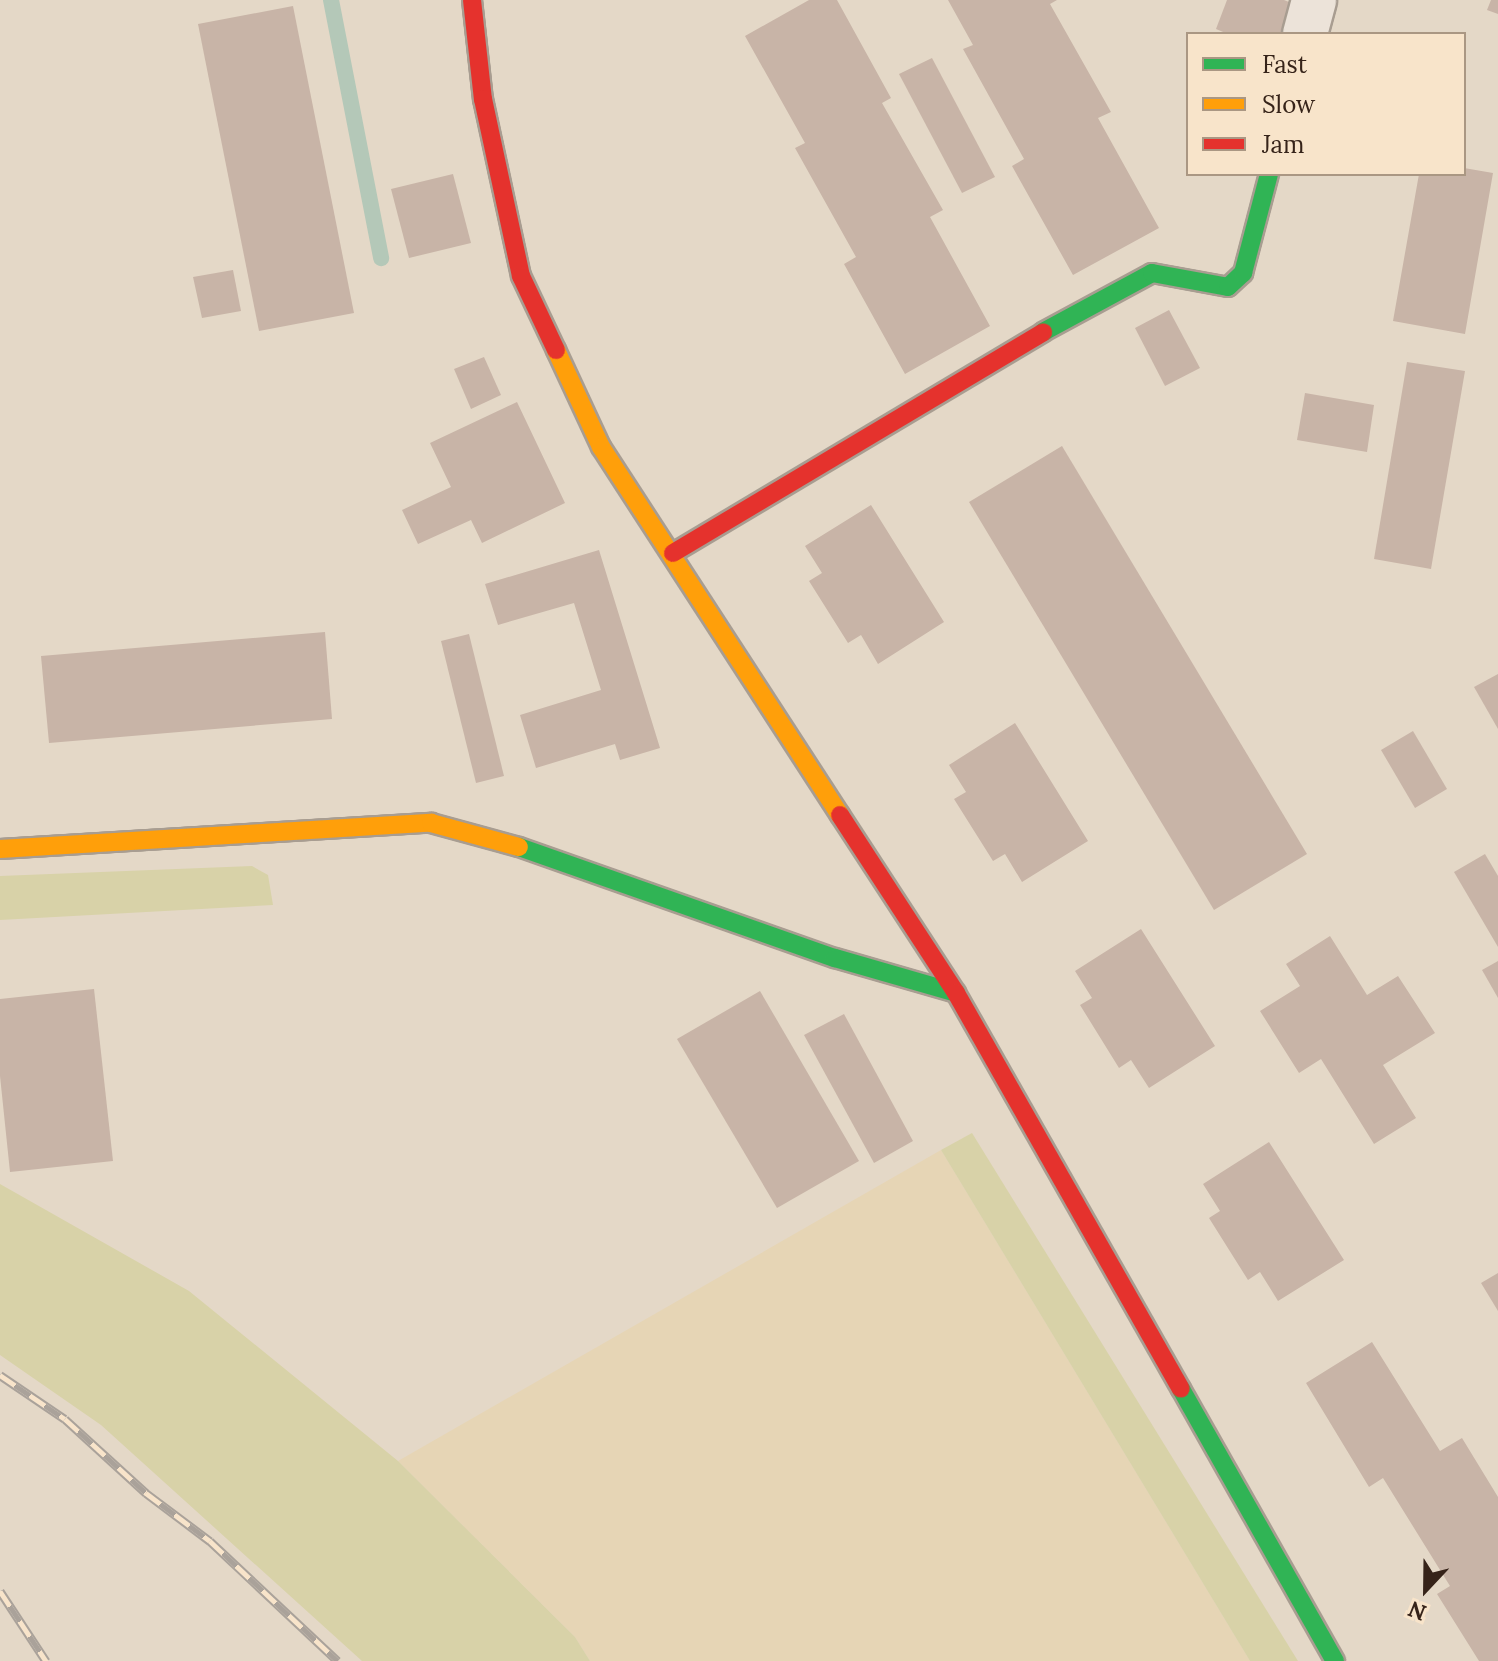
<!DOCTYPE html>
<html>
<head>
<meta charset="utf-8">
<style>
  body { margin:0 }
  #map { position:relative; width:1498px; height:1661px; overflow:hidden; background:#e4d8c7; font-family:Lora,serif }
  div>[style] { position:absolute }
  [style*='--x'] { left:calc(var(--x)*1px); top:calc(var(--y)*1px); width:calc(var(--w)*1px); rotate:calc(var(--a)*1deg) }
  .farmland>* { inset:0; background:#e6d5b5 }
  .green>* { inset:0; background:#d8d2a8 }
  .stream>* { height:16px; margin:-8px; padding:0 8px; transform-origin:8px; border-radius:8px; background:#b4c8b8 }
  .building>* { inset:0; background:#c8b4a7 }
  .roads { filter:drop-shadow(2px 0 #a89d91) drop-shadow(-2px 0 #a89d91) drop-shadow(0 2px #a89d91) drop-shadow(0 -2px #a89d91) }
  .street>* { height:44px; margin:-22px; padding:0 22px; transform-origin:22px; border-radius:22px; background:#ece3d9 }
  .fast>* { height:18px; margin:-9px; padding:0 9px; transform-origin:9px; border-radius:9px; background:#30b455 }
  .slow>* { height:18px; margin:-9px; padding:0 9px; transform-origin:9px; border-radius:9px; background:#ff9f0a }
  .jam>* { height:18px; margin:-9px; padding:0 9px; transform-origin:9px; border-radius:9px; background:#e5322d }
  .rail>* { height:9px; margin-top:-4.5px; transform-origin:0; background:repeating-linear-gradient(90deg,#f8e4ca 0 18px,#aaa29a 0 36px); box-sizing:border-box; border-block:2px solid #aaa29a }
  span { translate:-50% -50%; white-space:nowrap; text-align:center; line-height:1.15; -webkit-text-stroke:8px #f8e4ca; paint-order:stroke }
  .legend { position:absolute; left:1186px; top:32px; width:280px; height:144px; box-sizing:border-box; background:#f8e4ca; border:2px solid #aa9783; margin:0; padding:10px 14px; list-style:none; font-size:24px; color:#362319 }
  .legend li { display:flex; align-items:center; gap:16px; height:40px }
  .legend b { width:40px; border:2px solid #aa9783 }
  .north { position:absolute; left:1386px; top:1549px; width:80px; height:80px; -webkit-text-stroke:6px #f8e4ca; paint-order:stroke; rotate:202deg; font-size:22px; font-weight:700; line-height:32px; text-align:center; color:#362319 }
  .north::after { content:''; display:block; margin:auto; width:28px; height:36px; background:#362319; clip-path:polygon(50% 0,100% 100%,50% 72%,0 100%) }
</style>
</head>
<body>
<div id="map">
  <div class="farmland">
    <i style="clip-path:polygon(941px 1150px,1250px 1661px,590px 1661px,575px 1637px,398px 1461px)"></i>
  </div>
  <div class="green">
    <i style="clip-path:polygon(252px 866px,268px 875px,273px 905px,0 920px,0 876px)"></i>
    <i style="clip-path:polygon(972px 1133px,1298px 1661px,1250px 1661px,941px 1150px)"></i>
    <i style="clip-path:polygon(0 1184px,189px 1291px,398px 1461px,575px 1637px,590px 1661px,362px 1661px,101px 1425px,0 1355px)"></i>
  </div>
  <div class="stream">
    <i style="--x:331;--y:0;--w:263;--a:79"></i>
  </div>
  <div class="building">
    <i style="clip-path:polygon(809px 0,837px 0,891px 98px,882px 103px,943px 210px,930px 217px,990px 326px,905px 374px,844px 264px,856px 257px,795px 148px,805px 143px,745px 36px)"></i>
    <i style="clip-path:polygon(948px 0,1057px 0,1050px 4px,1111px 112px,1098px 118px,1159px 228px,1073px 275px,1012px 166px,1024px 159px,963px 49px,973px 45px)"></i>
    <i style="clip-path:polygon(1227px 0,1284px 0,1301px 7px,1291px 34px,1228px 34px,1216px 29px)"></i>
    <i style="clip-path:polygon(1491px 0,1498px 0,1498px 14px,1487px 10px)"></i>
    <i style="clip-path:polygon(293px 6px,354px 313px,259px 331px,198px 24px)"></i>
    <i style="clip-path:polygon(932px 58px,995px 177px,962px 193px,899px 74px)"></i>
    <i style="clip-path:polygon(1464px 168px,1493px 173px,1465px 334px,1393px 321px,1419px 174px,1464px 174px)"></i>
    <i style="clip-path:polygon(453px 174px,471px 243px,409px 258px,391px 189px)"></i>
    <i style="clip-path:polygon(233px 270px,241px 311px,202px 318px,193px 277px)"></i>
    <i style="clip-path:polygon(1169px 310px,1200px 368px,1165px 386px,1135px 328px)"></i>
    <i style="clip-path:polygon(484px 357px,501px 395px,471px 409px,454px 369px)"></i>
    <i style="clip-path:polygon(1407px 362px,1465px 371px,1431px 569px,1374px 559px)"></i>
    <i style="clip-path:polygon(1305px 393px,1374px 405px,1367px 452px,1297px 440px)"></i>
    <i style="clip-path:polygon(517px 402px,565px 503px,482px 543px,471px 520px,418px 544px,402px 510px,451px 487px,430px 443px)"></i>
    <i style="clip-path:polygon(1062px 446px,1307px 854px,1214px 910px,969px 502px)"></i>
    <i style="clip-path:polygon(871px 505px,944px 622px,878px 664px,861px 635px,848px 643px,809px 581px,822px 573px,805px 546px)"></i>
    <i style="clip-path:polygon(599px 550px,660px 748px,620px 760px,615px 744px,536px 768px,520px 715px,601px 690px,574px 603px,498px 625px,485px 584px)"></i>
    <i style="clip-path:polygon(325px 632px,332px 719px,49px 743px,41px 656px)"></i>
    <i style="clip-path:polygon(469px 634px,504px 776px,476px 783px,441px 641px)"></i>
    <i style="clip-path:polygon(1498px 674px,1498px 729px,1474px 687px)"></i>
    <i style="clip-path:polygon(1015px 723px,1088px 841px,1022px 882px,1005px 854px,993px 861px,954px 799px,966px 792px,949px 765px)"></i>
    <i style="clip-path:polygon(1413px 731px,1447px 789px,1415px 808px,1381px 750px)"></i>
    <i style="clip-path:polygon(1485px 854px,1498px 876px,1498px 947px,1454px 872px)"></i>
    <i style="clip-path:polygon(1141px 929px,1215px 1046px,1149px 1088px,1131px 1060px,1119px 1068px,1080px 1005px,1092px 998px,1075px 971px)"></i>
    <i style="clip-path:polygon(1330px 936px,1367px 995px,1398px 976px,1435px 1033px,1383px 1065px,1416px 1118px,1374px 1144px,1321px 1059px,1299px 1073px,1260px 1011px,1300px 986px,1286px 964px)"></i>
    <i style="clip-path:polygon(1498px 961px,1498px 998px,1482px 970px)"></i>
    <i style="clip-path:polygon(94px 989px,113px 1161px,10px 1172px,0 1076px,0 999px)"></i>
    <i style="clip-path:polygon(760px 991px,859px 1161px,777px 1208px,677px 1039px)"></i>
    <i style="clip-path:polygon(844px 1014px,913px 1141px,874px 1163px,804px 1035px)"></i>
    <i style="clip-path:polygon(1269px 1142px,1344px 1260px,1278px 1301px,1260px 1272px,1248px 1280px,1209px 1218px,1220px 1211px,1203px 1184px)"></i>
    <i style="clip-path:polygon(1498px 1273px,1498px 1311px,1481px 1283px)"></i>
    <i style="clip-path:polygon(1372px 1342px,1440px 1451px,1462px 1438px,1498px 1497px,1498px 1661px,1479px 1661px,1437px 1594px,1450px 1586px,1383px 1478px,1369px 1487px,1306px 1383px)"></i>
  </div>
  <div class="roads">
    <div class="street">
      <i style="--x:1305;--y:34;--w:35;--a:-75"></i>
    </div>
    <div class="fast">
      <i style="--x:1043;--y:332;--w:124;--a:-28.4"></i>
      <i style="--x:1152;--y:273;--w:77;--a:10.4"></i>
      <i style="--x:1228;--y:287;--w:21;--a:-43"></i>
      <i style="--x:1243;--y:273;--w:102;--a:-75.3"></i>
      <i style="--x:519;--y:847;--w:335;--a:19.4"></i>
      <i style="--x:835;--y:958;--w:126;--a:16.1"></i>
      <i style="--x:1181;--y:1389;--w:313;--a:60.5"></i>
    </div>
    <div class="slow">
      <i style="--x:556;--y:350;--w:107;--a:65.1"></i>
      <i style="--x:601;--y:447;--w:439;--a:57"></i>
      <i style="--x:0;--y:849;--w:432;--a:-3.5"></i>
      <i style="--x:431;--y:823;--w:91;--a:15.3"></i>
    </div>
    <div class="jam">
      <i style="--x:472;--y:0;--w:100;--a:83.7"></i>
      <i style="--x:483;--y:99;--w:181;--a:77.9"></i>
      <i style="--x:521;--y:276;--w:82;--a:64.7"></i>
      <i style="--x:673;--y:553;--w:431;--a:-30.8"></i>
      <i style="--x:840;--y:815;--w:212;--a:56.9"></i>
      <i style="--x:956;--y:993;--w:455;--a:60.4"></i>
    </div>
  </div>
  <div class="rail">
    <i style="--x:0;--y:1375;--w:78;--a:34.1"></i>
    <i style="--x:65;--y:1419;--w:110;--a:42.4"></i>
    <i style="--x:146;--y:1493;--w:80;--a:36.9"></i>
    <i style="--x:210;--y:1541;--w:175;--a:43.2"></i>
    <i style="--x:0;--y:1591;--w:84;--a:56.7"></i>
  </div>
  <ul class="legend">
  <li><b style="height:10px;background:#30b455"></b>Fast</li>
  <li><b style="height:10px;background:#ff9f0a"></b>Slow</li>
  <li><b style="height:10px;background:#e5322d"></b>Jam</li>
  </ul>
  <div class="north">N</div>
</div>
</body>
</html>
